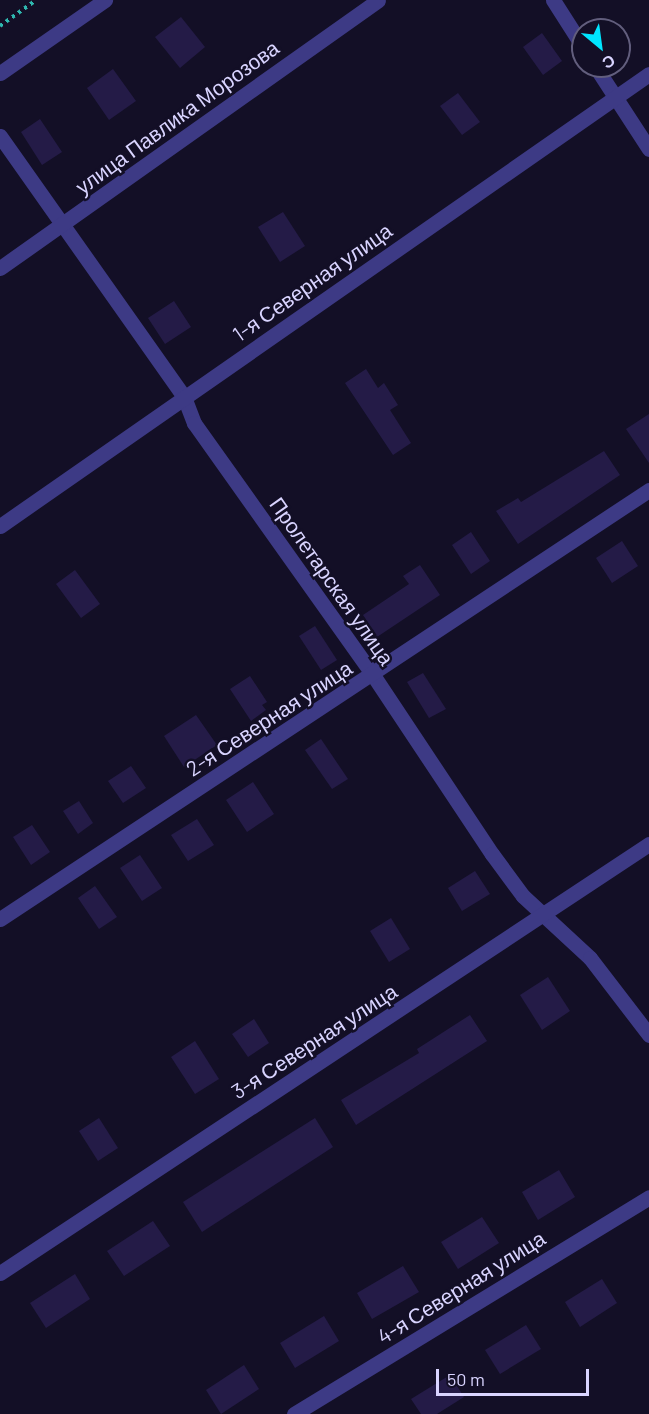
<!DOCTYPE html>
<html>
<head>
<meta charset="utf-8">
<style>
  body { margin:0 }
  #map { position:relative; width:649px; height:1414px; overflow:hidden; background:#130f26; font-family:Barlow,sans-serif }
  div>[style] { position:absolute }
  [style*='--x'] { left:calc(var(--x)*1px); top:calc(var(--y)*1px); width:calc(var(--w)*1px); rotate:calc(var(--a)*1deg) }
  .building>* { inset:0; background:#241b47 }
  .path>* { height:4px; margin-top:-2px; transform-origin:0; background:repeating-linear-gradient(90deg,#2fb8b0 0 3px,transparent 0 7.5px) }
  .minor>* { height:15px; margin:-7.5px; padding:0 7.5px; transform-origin:7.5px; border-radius:7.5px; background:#3d3a85 }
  span { translate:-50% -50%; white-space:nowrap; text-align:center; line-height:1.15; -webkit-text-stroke:5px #130f26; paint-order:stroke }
  .street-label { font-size:21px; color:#d9d4ff }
  .north { position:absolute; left:571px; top:18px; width:60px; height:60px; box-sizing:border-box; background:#130f26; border:2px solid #625e7d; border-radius:50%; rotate:151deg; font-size:16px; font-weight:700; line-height:24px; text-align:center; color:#d9d4ff }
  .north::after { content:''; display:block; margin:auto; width:21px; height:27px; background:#00e5ff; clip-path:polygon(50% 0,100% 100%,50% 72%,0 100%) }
  .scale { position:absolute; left:436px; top:1369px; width:153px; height:27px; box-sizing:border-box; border:3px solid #d9d4ff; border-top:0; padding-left:8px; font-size:18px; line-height:21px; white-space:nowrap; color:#d9d4ff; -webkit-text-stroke:4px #130f26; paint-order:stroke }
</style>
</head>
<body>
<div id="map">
  <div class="building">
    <i style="clip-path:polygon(181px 17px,205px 47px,180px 68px,155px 37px)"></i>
    <i style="clip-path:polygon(542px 33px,562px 61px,543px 75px,523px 47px)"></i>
    <i style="clip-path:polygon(113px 69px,136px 101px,109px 120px,87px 88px)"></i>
    <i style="clip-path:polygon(458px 93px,480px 122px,462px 135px,440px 106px)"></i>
    <i style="clip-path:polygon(40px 119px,62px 152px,42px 165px,21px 132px)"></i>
    <i style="clip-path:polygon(283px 212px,305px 246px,280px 262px,258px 227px)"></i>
    <i style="clip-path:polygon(174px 301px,191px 327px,165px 344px,148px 318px)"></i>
    <i style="clip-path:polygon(366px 369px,378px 388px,384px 383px,398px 405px,390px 410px,411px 443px,393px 455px,345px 383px)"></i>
    <i style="clip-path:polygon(649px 414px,649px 463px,626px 429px)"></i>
    <i style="clip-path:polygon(604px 451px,620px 475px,518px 544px,496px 511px,518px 498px,521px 502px)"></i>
    <i style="clip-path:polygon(471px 532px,490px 561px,471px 574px,452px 545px)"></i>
    <i style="clip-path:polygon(622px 541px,638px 566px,612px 583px,596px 558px)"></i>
    <i style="clip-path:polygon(420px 565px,440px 595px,377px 637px,363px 615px,409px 584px,403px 576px)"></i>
    <i style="clip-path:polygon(75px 570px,100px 604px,81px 618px,56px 584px)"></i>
    <i style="clip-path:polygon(315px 626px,337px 660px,321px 670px,299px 636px)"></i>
    <i style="clip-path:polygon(423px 673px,446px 709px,429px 718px,407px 682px)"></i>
    <i style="clip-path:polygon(250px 676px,267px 702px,262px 705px,266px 710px,251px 721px,230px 689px)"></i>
    <i style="clip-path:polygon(196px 715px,217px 745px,184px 767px,164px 736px)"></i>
    <i style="clip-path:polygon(321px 739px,348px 779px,332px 789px,305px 750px)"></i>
    <i style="clip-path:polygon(131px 766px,146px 788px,123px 803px,108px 781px)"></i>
    <i style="clip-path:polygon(253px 782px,274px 814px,247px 832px,226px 800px)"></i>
    <i style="clip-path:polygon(79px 801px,93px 823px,78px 834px,63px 811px)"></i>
    <i style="clip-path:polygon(197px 819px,214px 845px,188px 861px,171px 835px)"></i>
    <i style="clip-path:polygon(32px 825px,50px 852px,31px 865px,13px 837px)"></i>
    <i style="clip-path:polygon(140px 855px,162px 888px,142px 901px,120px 868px)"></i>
    <i style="clip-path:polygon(475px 871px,490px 894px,462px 911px,448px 888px)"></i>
    <i style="clip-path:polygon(95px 886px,117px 917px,99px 929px,78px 898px)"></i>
    <i style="clip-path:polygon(391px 918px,410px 949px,389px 962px,370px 931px)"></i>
    <i style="clip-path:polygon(548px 977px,570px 1011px,542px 1030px,520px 995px)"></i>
    <i style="clip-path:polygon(470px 1015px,487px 1041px,356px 1125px,341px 1100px,419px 1053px,417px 1049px)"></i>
    <i style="clip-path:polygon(254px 1019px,269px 1043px,248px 1057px,232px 1034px)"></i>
    <i style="clip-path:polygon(195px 1041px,219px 1079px,195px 1094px,171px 1057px)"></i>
    <i style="clip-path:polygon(99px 1118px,118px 1148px,98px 1161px,79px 1131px)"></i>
    <i style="clip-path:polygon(315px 1118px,333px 1147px,202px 1232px,183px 1202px)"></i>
    <i style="clip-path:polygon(559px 1170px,575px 1197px,538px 1220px,522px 1192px)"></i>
    <i style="clip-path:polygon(482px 1217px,499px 1243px,458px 1269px,441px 1242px)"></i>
    <i style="clip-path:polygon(153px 1221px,170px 1246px,124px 1276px,107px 1251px)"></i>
    <i style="clip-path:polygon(403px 1266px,419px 1292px,372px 1319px,357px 1293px)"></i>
    <i style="clip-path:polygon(75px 1274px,90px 1299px,46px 1328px,30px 1303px)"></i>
    <i style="clip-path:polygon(602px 1279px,617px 1303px,580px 1327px,565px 1302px)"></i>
    <i style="clip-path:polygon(324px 1316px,339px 1341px,295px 1368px,280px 1343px)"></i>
    <i style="clip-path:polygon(526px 1325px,541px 1349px,500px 1374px,485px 1350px)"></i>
    <i style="clip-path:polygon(244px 1365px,259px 1389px,221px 1414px,206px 1390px)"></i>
    <i style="clip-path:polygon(450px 1375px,464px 1397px,437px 1414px,421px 1414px,411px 1399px)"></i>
  </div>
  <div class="path">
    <i style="--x:0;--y:26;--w:44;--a:-35.8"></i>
  </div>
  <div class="minor">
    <i style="--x:553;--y:0;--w:56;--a:57.4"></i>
    <i style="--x:595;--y:66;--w:99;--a:57"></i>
    <i style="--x:0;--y:73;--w:128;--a:-34.8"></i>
    <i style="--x:0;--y:136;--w:319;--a:54.8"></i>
    <i style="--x:184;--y:397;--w:28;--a:69"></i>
    <i style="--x:194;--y:423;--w:309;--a:54.6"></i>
    <i style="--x:373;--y:675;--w:215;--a:56.4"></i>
    <i style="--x:492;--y:854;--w:52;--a:53.6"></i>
    <i style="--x:523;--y:896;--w:91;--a:42.8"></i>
    <i style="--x:590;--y:958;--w:97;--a:52.5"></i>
    <i style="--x:0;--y:268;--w:463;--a:-35.3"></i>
    <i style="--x:0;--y:526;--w:791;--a:-34.86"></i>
    <i style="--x:0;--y:919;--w:778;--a:-33.47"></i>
    <i style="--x:0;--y:1273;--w:778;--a:-33.47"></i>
    <i style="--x:294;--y:1414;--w:416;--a:-31.4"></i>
  </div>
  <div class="street-label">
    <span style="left:177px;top:117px;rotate:-36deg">улица Павлика Морозова</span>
    <span style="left:312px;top:282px;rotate:-35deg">1-я Северная улица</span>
    <span style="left:332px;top:581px;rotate:55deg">Пролетарская улица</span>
    <span style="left:269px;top:718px;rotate:-33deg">2-я Северная улица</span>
    <span style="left:314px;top:1041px;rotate:-33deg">3-я Северная улица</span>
    <span style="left:461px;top:1287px;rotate:-32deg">4-я Северная улица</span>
  </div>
  <div class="north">С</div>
  <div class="scale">50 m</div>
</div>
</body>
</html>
